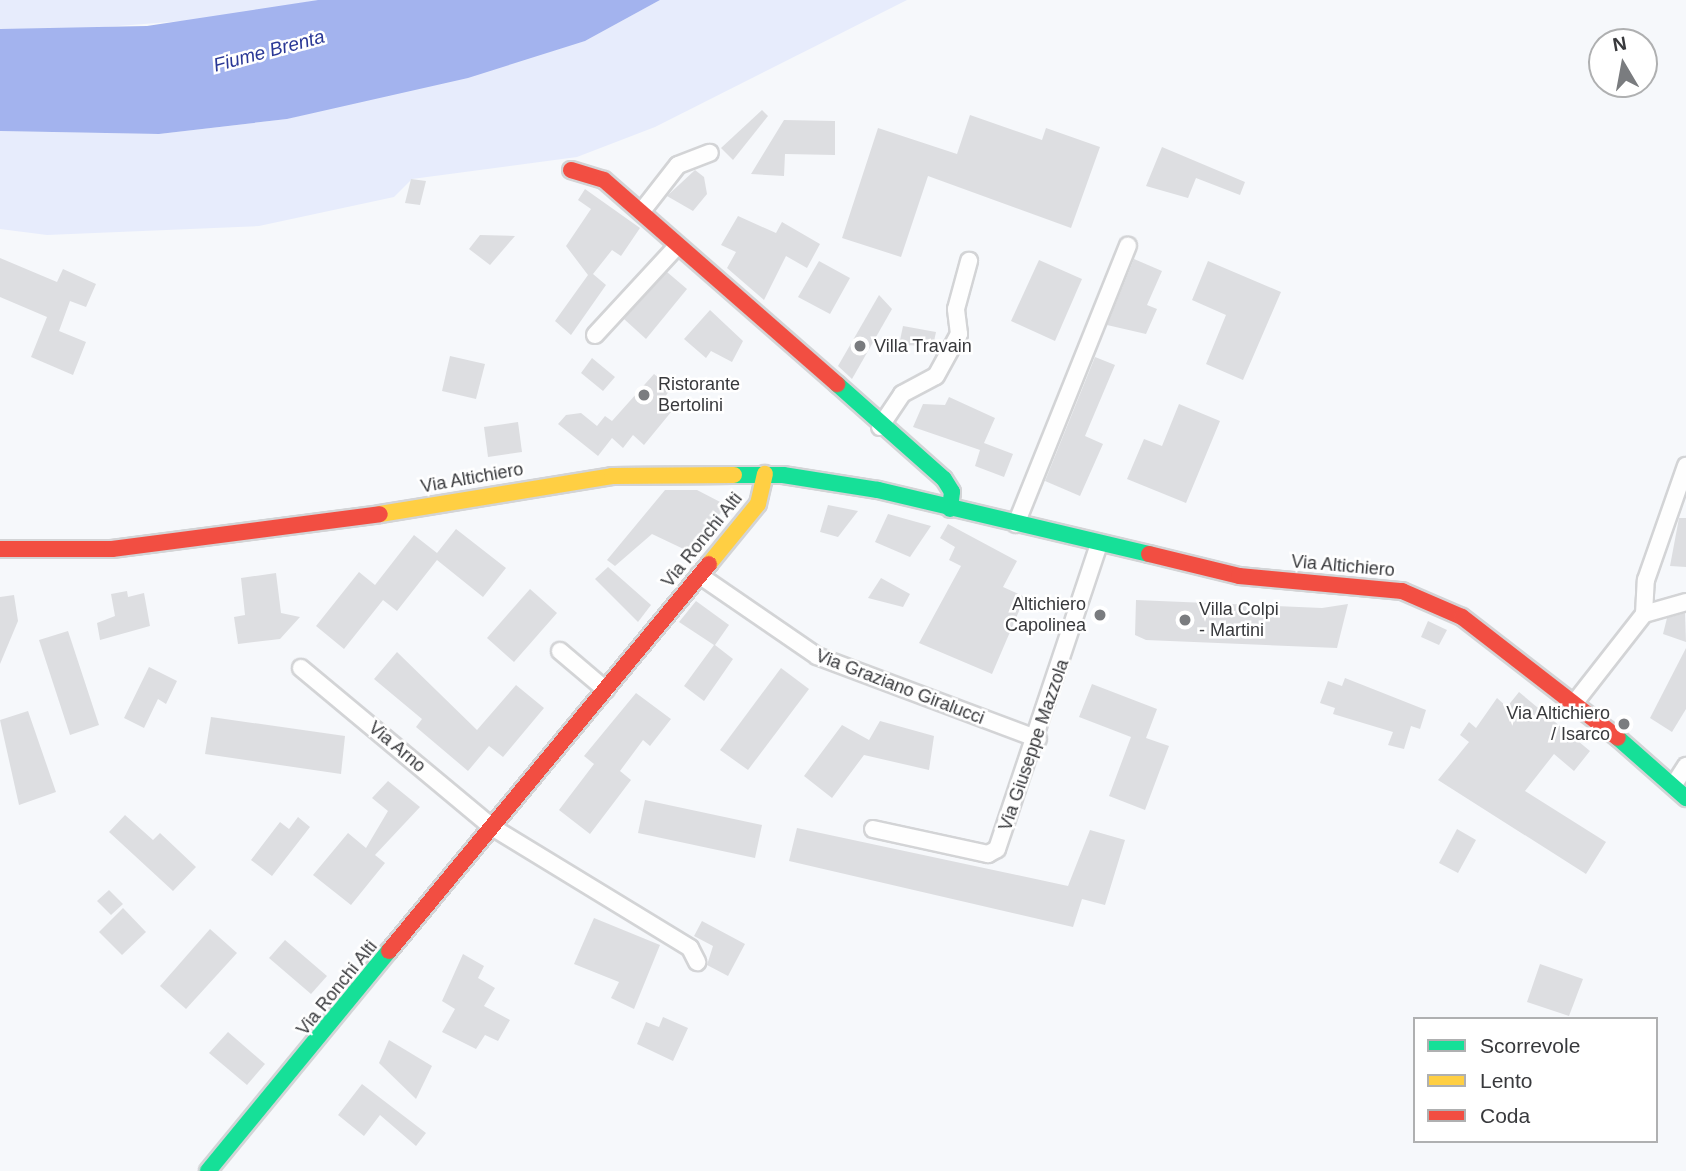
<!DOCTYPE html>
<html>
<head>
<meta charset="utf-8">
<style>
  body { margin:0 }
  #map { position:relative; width:1686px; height:1171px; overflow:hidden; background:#f6f8fb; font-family:Arial,sans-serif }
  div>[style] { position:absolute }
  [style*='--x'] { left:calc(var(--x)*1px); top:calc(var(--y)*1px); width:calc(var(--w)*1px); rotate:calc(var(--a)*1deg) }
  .green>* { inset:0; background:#e7ecfc }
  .water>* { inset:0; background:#a3b3ee }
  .building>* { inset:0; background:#dddee1 }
  .roads { filter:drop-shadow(2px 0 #d3d4d6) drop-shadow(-2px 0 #d3d4d6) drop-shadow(0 2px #d3d4d6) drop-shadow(0 -2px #d3d4d6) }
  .street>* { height:16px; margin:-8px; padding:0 8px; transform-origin:8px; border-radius:8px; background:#fefefe }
  .fast>* { height:16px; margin:-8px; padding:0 8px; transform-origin:8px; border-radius:8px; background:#16e098 }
  .slow>* { height:16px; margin:-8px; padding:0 8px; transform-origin:8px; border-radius:8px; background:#ffcf43 }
  .jam>* { height:16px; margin:-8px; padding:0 8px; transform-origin:8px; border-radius:8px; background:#f24e42 }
  .dots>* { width:19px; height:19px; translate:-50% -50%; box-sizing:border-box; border:4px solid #fff; border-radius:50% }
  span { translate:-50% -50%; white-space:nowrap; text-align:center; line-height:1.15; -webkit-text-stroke:5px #fff; paint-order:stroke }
  .poi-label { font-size:18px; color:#38393c }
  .left { translate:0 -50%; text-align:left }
  .right { translate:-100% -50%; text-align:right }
  .street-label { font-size:18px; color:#38393c }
  .water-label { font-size:19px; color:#2a3896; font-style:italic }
  .legend { position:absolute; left:1413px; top:1017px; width:245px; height:126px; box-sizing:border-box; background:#fff; border:2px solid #afb0b1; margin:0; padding:9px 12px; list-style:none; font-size:21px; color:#38393c }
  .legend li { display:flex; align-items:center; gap:14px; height:35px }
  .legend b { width:35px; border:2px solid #afb0b1 }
  .north { position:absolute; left:1588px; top:28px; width:70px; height:70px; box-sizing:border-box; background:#fff; border:2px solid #afb0b1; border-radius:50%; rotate:350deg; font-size:19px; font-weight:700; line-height:28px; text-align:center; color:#38393c }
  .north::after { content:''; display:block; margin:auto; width:24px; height:32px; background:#7a7c7f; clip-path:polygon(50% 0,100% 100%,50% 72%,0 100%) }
</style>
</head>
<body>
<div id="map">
  <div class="green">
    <i style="clip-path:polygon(0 0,318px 0,209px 19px,39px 32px,0 29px)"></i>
    <i style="clip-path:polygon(660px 0,907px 0,655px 127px,577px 157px,412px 179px,394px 197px,259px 226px,47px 235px,0 229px,0 131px,159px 134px,287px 119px,585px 41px)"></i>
  </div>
  <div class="water">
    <i style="clip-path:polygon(318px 0,660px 0,585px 41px,468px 78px,287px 119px,159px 134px,0 131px,0 29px,147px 26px)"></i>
  </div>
  <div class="building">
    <i style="clip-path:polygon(762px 110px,768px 116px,733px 160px,721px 148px)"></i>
    <i style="clip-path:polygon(970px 115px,1042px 140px,1046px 128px,1100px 147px,1071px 228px,928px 176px,901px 257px,842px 238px,878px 128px,957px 154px)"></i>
    <i style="clip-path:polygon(784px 120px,835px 121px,835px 155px,785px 154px,784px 176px,751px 174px)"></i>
    <i style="clip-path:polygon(1162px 147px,1245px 182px,1240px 195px,1196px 178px,1188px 198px,1146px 186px)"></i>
    <i style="clip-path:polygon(695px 170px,704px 177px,707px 194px,693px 211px,667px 196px)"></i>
    <i style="clip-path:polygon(411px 179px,426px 181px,420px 205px,405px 203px)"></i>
    <i style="clip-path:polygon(585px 189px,640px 228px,621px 256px,612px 250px,593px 274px,606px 285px,571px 335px,555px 321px,588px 275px,566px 246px,591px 209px,578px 200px)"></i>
    <i style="clip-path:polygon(738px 216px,776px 233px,782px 222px,820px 244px,807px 268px,786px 256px,764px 300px,727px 268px,736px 252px,721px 245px)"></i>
    <i style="clip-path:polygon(480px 235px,515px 236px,490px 265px,469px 249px)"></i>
    <i style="clip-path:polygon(0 258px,57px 282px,63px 269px,96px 284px,86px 307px,70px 301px,59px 331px,86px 342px,73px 375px,31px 357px,47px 317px,0 297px)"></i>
    <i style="clip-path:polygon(1134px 259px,1162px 271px,1147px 305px,1157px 309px,1146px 334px,1107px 325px)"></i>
    <i style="clip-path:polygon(1039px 260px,1082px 279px,1055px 341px,1011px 321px)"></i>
    <i style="clip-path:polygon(819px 261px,850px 278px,830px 314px,798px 297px)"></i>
    <i style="clip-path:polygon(1208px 261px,1281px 292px,1243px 380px,1206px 364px,1226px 315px,1192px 300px)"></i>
    <i style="clip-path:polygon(667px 272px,687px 289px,646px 339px,624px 319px)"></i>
    <i style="clip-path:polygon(879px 295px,892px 309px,852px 379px,838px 366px)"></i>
    <i style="clip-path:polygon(710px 310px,743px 341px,732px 362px,711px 351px,706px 358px,684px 339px)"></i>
    <i style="clip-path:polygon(903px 326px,936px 332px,933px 346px,899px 345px)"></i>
    <i style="clip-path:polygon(450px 356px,485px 364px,476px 399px,442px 391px)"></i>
    <i style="clip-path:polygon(1095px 357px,1115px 365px,1085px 436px,1103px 444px,1080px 496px,1045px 481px)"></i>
    <i style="clip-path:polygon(592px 358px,615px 377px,603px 391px,581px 373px)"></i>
    <i style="clip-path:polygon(654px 374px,671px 388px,665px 397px,676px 406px,644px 445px,633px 435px,623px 448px,612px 438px,598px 456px,558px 424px,566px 415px,581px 413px,597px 426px,605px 416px,612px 421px)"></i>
    <i style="clip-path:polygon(949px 397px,995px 418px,984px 443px,1013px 454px,1004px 477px,975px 466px,980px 450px,913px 427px,923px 404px,945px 405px)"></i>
    <i style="clip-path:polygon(1179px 404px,1220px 421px,1186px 503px,1127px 479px,1144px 439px,1162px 446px)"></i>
    <i style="clip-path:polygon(518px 422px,522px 452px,488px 457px,484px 427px)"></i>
    <i style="clip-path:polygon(665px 490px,697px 490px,726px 505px,692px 553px,652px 534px,615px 566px,607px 560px)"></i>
    <i style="clip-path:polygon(828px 505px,858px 511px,838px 537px,820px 532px)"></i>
    <i style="clip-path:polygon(888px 514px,931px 526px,910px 557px,875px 542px)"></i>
    <i style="clip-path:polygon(1679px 518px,1686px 518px,1686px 567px,1670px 566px)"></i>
    <i style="clip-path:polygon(948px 524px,1017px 561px,1003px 587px,1025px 597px,992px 674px,919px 643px,961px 566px,949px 560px,955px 547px,940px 538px)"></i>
    <i style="clip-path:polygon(456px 529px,506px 568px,483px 597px,437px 560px,397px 611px,383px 600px,344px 649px,316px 626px,359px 572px,375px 585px,414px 535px,437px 553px)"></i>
    <i style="clip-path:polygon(608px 567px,651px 605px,638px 622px,595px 579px)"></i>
    <i style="clip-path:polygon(276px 573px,281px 613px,300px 617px,280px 639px,238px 644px,234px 617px,245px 615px,241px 578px)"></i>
    <i style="clip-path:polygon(881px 578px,910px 594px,903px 607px,868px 598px)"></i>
    <i style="clip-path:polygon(530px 589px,557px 613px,514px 662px,487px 638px)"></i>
    <i style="clip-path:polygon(127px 591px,128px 597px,144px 593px,150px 626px,100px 640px,97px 623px,115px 616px,111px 594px)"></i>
    <i style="clip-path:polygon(14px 595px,18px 621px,0 664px,0 597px)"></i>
    <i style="clip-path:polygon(1136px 600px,1322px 608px,1348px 604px,1337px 648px,1146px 640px,1135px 635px)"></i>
    <i style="clip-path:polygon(696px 601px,729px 625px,715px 645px,733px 659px,704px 701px,684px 686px,714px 645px,679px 622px)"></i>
    <i style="clip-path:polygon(1685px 613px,1686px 642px,1663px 634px,1667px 618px)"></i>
    <i style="clip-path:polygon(1428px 621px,1447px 630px,1439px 645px,1421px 637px)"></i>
    <i style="clip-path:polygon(68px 631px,99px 725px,70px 735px,39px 640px)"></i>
    <i style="clip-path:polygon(1686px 648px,1686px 709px,1672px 732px,1650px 718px)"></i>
    <i style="clip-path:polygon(397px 652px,477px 730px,516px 685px,544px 708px,503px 757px,489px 746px,468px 771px,416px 727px,422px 719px,374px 679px)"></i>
    <i style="clip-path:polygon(149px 667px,177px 681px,166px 704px,158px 699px,144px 728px,124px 718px)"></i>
    <i style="clip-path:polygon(781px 668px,809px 689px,748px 770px,720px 750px)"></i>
    <i style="clip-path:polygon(1345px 678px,1426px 710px,1420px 729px,1411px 726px,1404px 749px,1388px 745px,1393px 732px,1333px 714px,1335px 708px,1320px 703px,1328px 681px,1342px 686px)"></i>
    <i style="clip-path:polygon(1092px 684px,1157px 709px,1146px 738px,1169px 746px,1145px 810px,1109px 796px,1131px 737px,1079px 717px)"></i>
    <i style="clip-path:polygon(1519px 692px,1590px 751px,1574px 771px,1554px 754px,1525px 791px,1606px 842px,1586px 874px,1438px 780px,1469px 742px,1460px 735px,1469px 722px,1476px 728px,1497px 698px,1507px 707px)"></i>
    <i style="clip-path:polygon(636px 693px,671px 719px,650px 746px,643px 740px,620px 771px,631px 780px,590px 834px,559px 810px,594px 764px,584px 756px)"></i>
    <i style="clip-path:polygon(28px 711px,56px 792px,19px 805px,0 720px)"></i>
    <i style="clip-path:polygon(211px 717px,345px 736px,341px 774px,205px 754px)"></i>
    <i style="clip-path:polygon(880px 721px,934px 736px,929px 770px,864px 755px,832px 798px,804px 776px,842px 725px,869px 740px)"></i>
    <i style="clip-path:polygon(388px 781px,420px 807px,375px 855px,385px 863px,351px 905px,313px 875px,348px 833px,366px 848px,388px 811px,372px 798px)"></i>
    <i style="clip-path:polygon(645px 800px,762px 825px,755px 858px,638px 833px)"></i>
    <i style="clip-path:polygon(125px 815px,153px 840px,160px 833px,196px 867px,173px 891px,109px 832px)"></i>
    <i style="clip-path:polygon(298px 817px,310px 827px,272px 876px,251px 860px,280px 822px,289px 829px)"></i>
    <i style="clip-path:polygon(797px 828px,1068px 886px,1090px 830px,1125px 840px,1105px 905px,1082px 899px,1073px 927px,789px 861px)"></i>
    <i style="clip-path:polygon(1457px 829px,1476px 840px,1458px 873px,1439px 863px)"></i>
    <i style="clip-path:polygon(109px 890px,123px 904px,111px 915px,97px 901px)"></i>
    <i style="clip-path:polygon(123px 908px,146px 932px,122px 955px,99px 932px)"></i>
    <i style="clip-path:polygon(594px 918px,660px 945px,634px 1009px,611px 998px,619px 982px,574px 964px)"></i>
    <i style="clip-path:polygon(702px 921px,745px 944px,728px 976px,707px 965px,713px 946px,694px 936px)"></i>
    <i style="clip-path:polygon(210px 929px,237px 953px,186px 1009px,160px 986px)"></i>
    <i style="clip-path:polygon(285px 940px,327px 976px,311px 994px,269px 958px)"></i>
    <i style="clip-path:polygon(463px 954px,484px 966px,478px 978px,495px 988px,484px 1006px,510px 1020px,498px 1041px,485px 1035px,476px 1049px,442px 1032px,455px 1009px,442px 1001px)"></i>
    <i style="clip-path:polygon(1540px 964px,1583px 979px,1569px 1016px,1527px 1002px)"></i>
    <i style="clip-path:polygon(663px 1017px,688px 1028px,673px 1061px,637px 1044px,646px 1022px,659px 1027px)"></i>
    <i style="clip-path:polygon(228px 1032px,265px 1064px,247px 1085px,209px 1053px)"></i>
    <i style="clip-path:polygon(389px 1040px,432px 1066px,416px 1099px,379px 1063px)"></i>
    <i style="clip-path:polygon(362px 1084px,426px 1133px,416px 1146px,380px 1115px,364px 1136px,338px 1115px)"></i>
  </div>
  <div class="roads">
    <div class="street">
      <i style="--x:642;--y:211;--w:58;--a:-52"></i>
      <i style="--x:678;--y:165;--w:34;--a:-21"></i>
      <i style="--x:595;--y:335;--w:122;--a:-47.3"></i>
      <i style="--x:880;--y:427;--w:40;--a:-56"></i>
      <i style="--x:902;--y:394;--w:38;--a:-28"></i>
      <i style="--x:936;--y:376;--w:48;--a:-61.3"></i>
      <i style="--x:959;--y:334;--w:25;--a:-97"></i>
      <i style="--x:956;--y:309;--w:50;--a:-74.8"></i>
      <i style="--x:1016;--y:524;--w:300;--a:-68.1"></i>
      <i style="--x:699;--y:575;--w:143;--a:34.5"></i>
      <i style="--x:817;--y:656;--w:236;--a:20.6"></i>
      <i style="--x:1644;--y:614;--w:34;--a:-87"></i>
      <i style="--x:1646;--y:580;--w:121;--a:-70.7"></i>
      <i style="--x:560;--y:651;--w:60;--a:40.3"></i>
      <i style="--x:301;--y:668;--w:249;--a:39.8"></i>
      <i style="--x:492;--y:827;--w:232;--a:31.4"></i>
      <i style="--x:690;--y:948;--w:16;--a:63"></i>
      <i style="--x:1576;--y:701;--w:110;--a:-52"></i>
      <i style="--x:1644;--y:614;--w:44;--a:-15.9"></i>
      <i style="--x:1673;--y:786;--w:24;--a:-57"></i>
      <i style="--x:873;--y:829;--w:118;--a:12.3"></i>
      <i style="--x:988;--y:854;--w:10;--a:-29"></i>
      <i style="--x:997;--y:849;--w:322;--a:-71.5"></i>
    </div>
    <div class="fast">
      <i style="--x:837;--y:384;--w:143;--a:41.6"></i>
      <i style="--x:944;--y:479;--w:15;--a:58"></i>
      <i style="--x:952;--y:492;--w:17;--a:97"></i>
      <i style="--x:734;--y:475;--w:49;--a:0"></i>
      <i style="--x:783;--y:475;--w:96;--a:9"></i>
      <i style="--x:878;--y:490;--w:278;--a:13.3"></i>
      <i style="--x:1618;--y:738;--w:91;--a:41.4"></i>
      <i style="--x:208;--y:1171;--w:285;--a:-50.6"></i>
    </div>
    <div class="slow">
      <i style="--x:380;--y:514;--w:235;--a:-9.3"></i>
      <i style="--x:612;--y:476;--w:122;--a:-0.5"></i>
      <i style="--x:709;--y:564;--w:77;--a:-50.8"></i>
      <i style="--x:758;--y:504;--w:31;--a:-77"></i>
    </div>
    <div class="jam">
      <i style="--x:571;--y:170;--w:34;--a:17"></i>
      <i style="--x:604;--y:180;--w:310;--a:41.2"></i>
      <i style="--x:0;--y:549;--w:112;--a:0"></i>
      <i style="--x:112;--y:549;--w:270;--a:-7.4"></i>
      <i style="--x:1149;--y:554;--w:93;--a:13.7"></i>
      <i style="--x:1239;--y:576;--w:164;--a:5.3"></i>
      <i style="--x:1402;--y:591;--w:65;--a:23.4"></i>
      <i style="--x:1462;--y:617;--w:197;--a:37.8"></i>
      <i style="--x:389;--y:951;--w:502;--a:-50.41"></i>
    </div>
  </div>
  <div class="dots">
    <i style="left:860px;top:346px;background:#7a7c7f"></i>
    <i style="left:644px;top:395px;background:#7a7c7f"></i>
    <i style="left:1100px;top:615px;background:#7a7c7f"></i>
    <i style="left:1185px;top:620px;background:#7a7c7f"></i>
    <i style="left:1624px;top:724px;background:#7a7c7f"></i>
  </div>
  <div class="poi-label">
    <span class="left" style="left:874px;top:346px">Villa Travain</span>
    <span class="left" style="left:658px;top:395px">Ristorante<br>Bertolini</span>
    <span class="right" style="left:1086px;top:615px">Altichiero<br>Capolinea</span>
    <span class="left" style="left:1199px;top:620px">Villa Colpi<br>- Martini</span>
    <span class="right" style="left:1610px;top:724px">Via Altichiero<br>/ Isarco</span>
  </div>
  <div class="street-label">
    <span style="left:472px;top:478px;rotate:-10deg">Via Altichiero</span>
    <span style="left:702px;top:540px;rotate:-51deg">Via Ronchi Alti</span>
    <span style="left:1343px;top:566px;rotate:5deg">Via Altichiero</span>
    <span style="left:900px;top:687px;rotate:21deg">Via Graziano Giralucci</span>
    <span style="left:1034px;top:745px;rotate:-71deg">Via Giuseppe Mazzola</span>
    <span style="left:397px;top:747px;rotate:40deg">Via Arno</span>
    <span style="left:337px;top:988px;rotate:-51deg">Via Ronchi Alti</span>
  </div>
  <div class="water-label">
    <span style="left:269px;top:51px;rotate:-15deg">Fiume Brenta</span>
  </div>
  <ul class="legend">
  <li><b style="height:9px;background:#16e098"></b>Scorrevole</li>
  <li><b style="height:9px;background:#ffcf43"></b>Lento</li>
  <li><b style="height:9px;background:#f24e42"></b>Coda</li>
  </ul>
  <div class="north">N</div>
</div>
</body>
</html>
